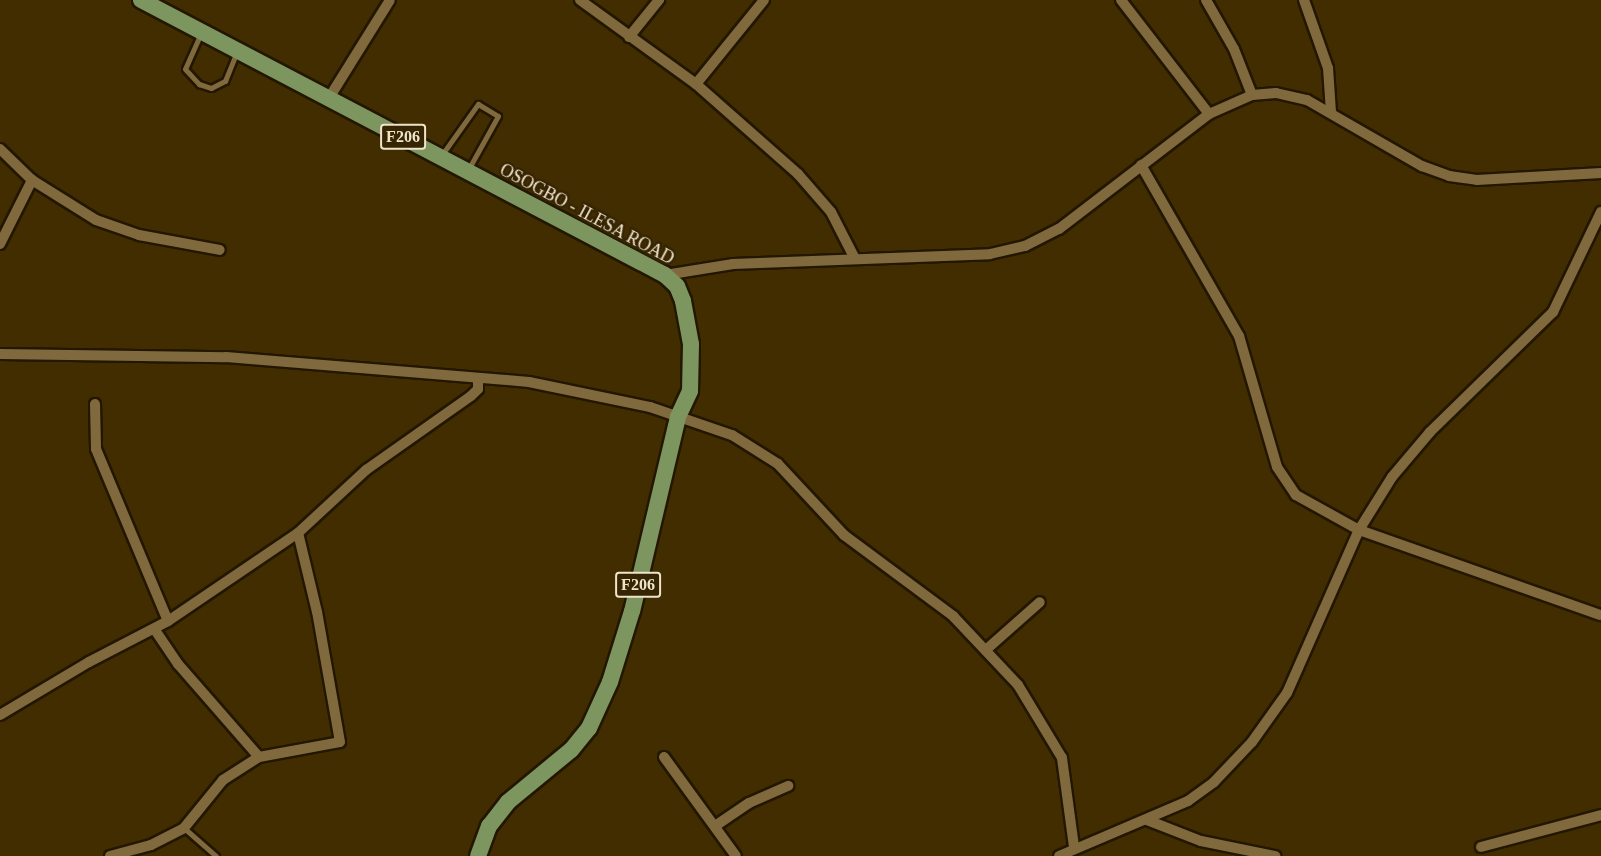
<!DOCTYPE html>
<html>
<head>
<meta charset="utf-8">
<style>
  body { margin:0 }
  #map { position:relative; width:1601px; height:856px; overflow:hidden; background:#422d00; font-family:"Times New Roman",serif }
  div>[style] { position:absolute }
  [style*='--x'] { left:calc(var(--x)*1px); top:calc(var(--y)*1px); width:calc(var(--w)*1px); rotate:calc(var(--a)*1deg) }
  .roads { filter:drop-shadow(2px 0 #231702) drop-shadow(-2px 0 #231702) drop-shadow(0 2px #231702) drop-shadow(0 -2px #231702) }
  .service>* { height:5px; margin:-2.5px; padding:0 2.5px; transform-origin:2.5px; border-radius:2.5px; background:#81693e }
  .minor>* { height:10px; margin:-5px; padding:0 5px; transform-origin:5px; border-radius:5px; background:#81693e }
  .primary>* { height:16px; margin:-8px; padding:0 8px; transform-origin:8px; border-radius:8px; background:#7d955f }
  span { translate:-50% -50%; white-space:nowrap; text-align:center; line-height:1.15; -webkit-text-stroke:5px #352502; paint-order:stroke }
  .shield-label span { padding:2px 4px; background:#352502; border:2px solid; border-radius:4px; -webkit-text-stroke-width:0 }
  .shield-label { font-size:16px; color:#f0e3cc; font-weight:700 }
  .street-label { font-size:18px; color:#f0e3cc }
</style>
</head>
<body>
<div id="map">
  <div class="roads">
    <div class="service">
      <i style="--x:201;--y:33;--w:39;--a:114"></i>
      <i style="--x:185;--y:69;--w:21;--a:47"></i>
      <i style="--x:199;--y:84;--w:13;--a:18"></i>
      <i style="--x:211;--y:88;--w:16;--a:-27"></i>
      <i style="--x:225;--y:81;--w:29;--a:-68"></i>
      <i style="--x:441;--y:156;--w:64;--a:-54.6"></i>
      <i style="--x:478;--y:104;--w:23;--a:31"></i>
      <i style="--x:498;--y:116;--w:62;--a:119.1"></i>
      <i style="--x:184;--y:828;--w:43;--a:41.2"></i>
    </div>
    <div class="minor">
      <i style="--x:580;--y:0;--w:143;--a:35.9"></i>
      <i style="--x:696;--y:84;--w:136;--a:41.4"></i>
      <i style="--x:798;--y:174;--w:50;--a:49"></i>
      <i style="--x:831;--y:212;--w:51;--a:62.9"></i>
      <i style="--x:1121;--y:0;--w:144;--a:52.3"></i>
      <i style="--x:1206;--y:0;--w:56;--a:60.3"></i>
      <i style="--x:1234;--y:49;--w:49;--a:68.6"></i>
      <i style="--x:1304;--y:0;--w:72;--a:70.6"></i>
      <i style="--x:1328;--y:68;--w:44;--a:86.1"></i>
      <i style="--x:629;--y:37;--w:48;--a:-51"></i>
      <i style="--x:696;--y:84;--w:108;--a:-51"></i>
      <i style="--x:329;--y:98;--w:115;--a:-58.1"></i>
      <i style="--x:0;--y:149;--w:45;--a:44.1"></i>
      <i style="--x:32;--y:180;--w:75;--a:32"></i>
      <i style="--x:96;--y:220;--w:46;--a:19.2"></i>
      <i style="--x:139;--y:235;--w:82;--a:10.5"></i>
      <i style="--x:1141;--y:165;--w:197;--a:60.2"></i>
      <i style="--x:1239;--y:336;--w:136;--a:73.8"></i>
      <i style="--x:1277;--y:467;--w:34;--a:56"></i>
      <i style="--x:1296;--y:495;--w:72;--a:29.1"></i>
      <i style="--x:1359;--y:530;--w:256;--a:19.4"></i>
      <i style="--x:0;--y:244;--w:72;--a:-63.4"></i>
      <i style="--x:665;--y:275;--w:69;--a:-9.2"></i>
      <i style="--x:733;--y:264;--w:257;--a:-2.2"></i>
      <i style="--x:990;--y:254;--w:36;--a:-13"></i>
      <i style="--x:1025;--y:246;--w:38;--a:-27"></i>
      <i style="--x:1059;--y:229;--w:189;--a:-37.5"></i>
      <i style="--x:1209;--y:114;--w:47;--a:-23.8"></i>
      <i style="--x:1252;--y:95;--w:24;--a:-5"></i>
      <i style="--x:1276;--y:93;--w:32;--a:13"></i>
      <i style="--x:1307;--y:100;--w:133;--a:29.9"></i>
      <i style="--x:1422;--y:166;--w:29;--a:20"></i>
      <i style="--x:1449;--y:176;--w:28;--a:8"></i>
      <i style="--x:1477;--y:180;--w:124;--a:-3.2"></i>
      <i style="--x:0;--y:354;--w:226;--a:0.8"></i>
      <i style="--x:226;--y:357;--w:304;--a:4.7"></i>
      <i style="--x:529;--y:382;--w:124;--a:11.7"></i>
      <i style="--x:650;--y:407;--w:87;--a:18.9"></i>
      <i style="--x:732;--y:435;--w:54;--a:32.2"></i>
      <i style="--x:778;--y:464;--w:97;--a:47.1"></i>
      <i style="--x:844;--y:535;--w:136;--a:36.6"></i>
      <i style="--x:953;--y:616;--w:95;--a:46.7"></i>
      <i style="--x:1018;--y:685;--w:85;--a:58.9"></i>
      <i style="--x:1062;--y:758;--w:90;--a:82.3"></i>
      <i style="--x:95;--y:404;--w:45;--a:88.7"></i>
      <i style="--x:96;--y:449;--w:186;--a:67.3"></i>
      <i style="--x:155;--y:630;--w:41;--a:55.9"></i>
      <i style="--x:178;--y:664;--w:123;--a:48.9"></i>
      <i style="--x:988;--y:648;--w:69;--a:-41.5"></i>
      <i style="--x:0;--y:715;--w:104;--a:-30.8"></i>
      <i style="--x:89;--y:662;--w:89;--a:-27.4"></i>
      <i style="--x:168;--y:621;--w:157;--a:-34.1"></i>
      <i style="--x:298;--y:533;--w:93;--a:-42.8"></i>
      <i style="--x:366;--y:470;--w:128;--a:-35.2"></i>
      <i style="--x:471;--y:396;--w:10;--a:-45"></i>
      <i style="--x:478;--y:389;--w:11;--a:-90"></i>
      <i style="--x:664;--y:757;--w:122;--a:54"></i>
      <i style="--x:1147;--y:820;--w:58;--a:21.3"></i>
      <i style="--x:1201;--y:841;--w:76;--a:11.5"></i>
      <i style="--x:715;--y:826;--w:41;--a:-34.1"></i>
      <i style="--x:749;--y:803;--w:43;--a:-23.6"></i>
      <i style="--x:1481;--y:847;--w:124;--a:-14.9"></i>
      <i style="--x:110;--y:856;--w:42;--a:-15"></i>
      <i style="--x:151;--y:845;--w:37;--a:-27"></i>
      <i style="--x:184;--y:828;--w:62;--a:-50.9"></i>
      <i style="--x:223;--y:780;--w:43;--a:-32.6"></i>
      <i style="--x:259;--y:757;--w:82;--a:-10.5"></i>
      <i style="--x:340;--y:742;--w:132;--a:-100"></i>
      <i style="--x:317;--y:612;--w:81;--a:-103.5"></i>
      <i style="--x:1059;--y:856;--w:140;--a:-23.1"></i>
      <i style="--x:1188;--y:801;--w:32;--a:-36"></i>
      <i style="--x:1214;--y:782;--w:55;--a:-46.5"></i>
      <i style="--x:1252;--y:742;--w:60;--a:-54.5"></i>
      <i style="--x:1287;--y:693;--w:178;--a:-66.2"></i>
      <i style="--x:1359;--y:530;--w:62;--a:-58.1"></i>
      <i style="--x:1392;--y:477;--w:59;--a:-49.8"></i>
      <i style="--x:1430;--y:432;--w:172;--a:-44.3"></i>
      <i style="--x:1553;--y:312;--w:111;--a:-64.4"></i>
    </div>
    <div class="primary">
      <i style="--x:141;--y:0;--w:592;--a:27.69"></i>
      <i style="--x:665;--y:275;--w:16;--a:43"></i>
      <i style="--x:677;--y:286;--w:16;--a:68"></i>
      <i style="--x:683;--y:301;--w:44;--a:79.5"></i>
      <i style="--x:691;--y:344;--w:47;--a:91.2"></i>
      <i style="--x:690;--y:391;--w:29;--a:115"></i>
      <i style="--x:678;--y:417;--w:199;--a:103.3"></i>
      <i style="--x:632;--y:611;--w:74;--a:107.2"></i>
      <i style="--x:610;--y:682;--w:51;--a:114.5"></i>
      <i style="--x:589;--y:728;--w:28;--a:129"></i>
      <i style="--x:571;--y:750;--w:82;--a:140.5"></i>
      <i style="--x:508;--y:802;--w:31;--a:128"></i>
      <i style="--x:489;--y:826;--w:32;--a:110"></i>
    </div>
  </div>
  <div class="shield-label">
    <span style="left:403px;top:137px">F206</span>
    <span style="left:638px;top:585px">F206</span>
  </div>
  <div class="street-label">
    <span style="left:587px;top:214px;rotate:28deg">OSOGBO - ILESA ROAD</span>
  </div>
</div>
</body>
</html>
